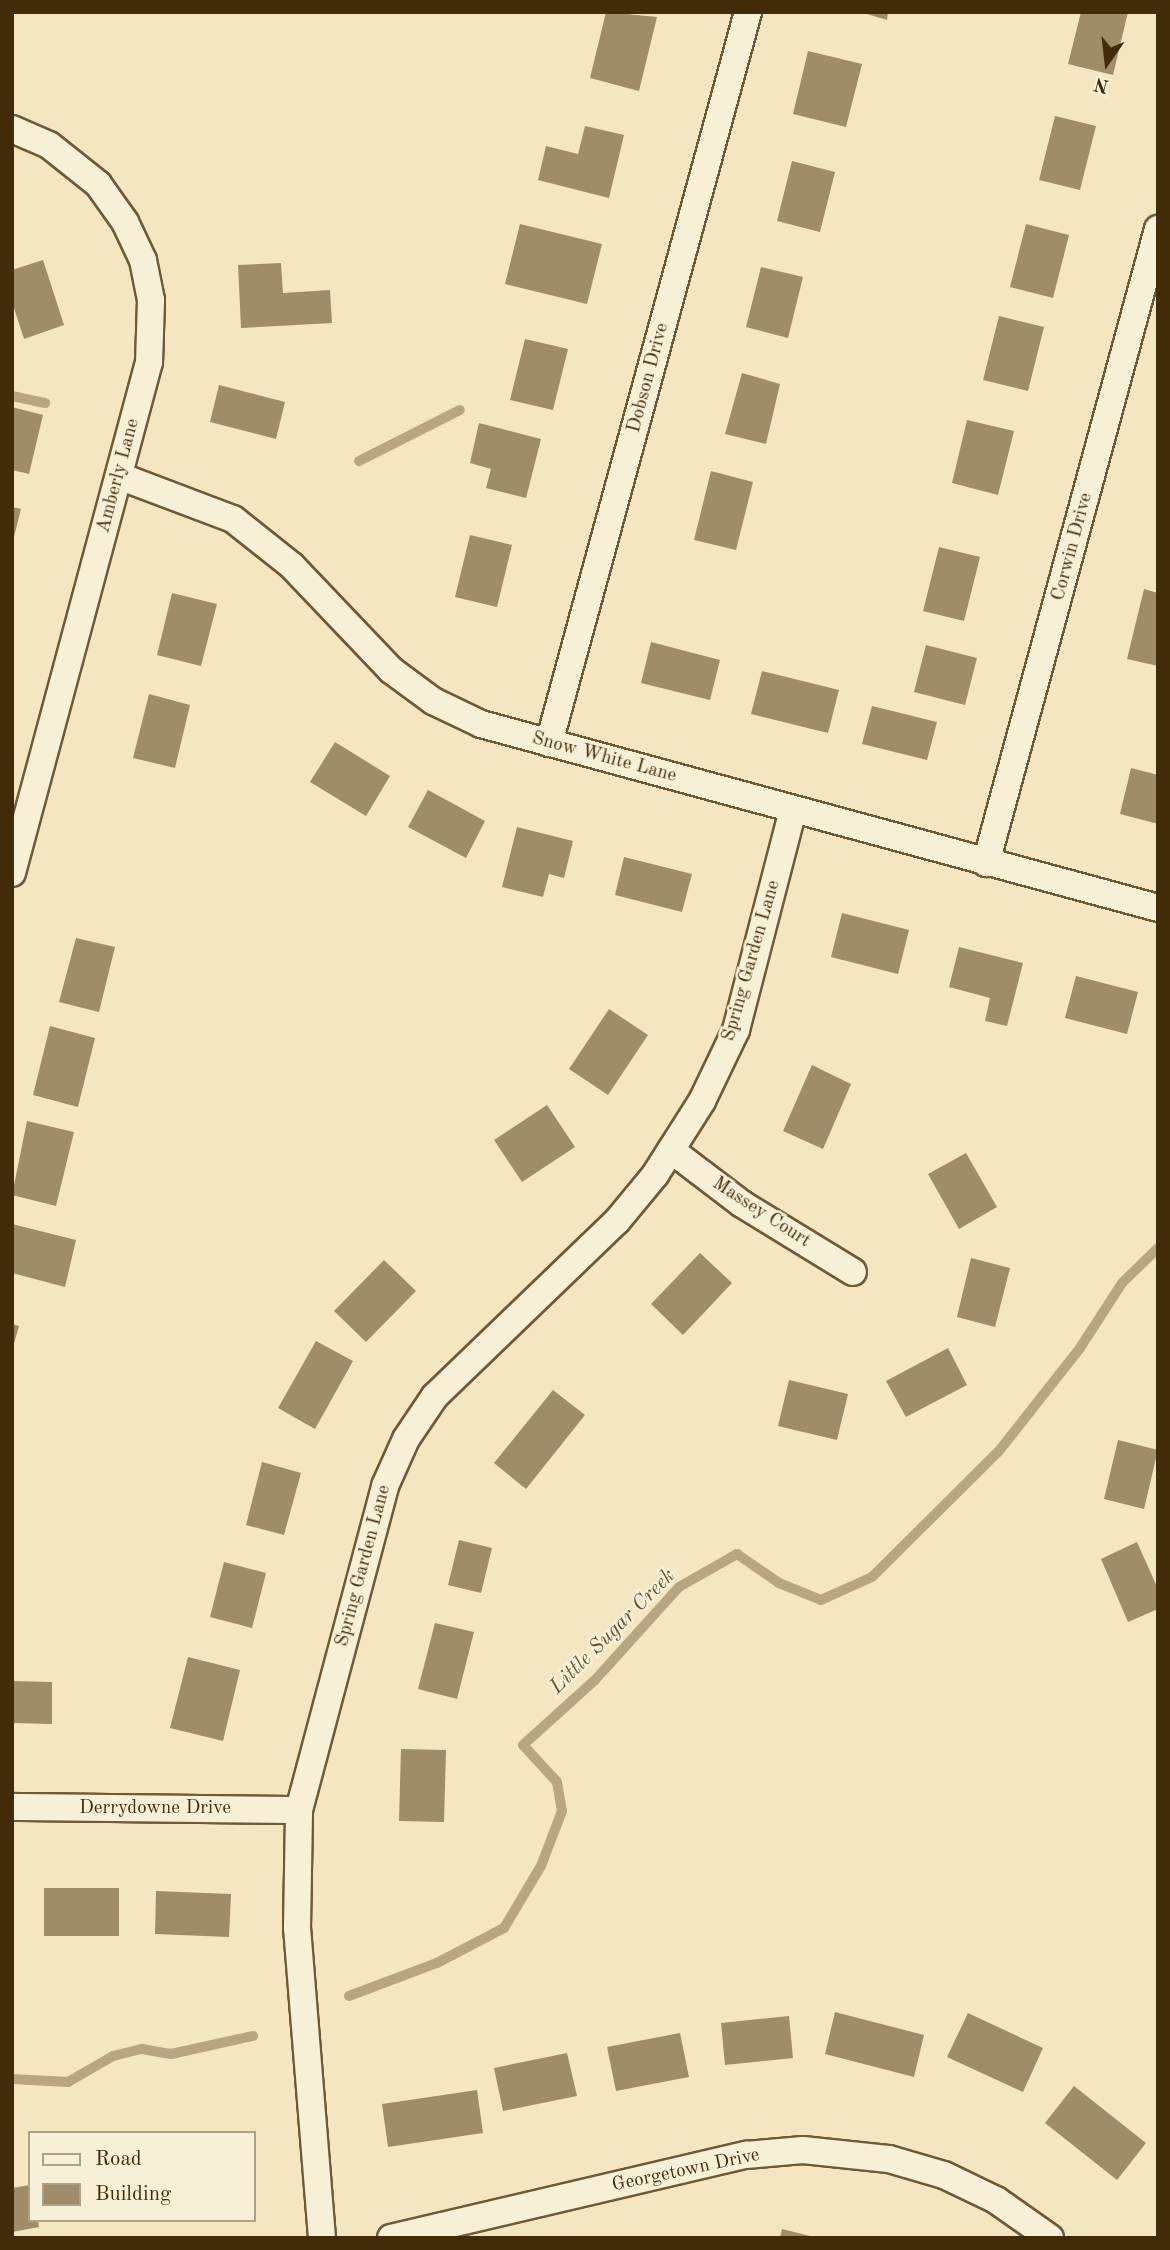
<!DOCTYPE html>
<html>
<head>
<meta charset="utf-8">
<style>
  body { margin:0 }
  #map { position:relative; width:1170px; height:2250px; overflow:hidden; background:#f5e6c2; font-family:"Old Standard TT",serif }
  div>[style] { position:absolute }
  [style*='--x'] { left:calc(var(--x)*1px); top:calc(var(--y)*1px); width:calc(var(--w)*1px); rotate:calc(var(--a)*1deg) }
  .stream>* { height:10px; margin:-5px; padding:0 5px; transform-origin:5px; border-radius:5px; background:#b8a683 }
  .building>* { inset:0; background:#9f8c69 }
  .roads { filter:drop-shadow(2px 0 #6e5a37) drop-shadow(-2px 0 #6e5a37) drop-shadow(0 2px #6e5a37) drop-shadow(0 -2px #6e5a37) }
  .minor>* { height:26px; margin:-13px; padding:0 13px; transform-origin:13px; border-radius:13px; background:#f8efd7 }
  span { translate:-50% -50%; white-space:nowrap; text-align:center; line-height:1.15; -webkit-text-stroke:5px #f8efd7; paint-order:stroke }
  .street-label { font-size:19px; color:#412b09 }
  .water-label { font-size:21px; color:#65502e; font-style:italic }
  .frame { position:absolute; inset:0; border:14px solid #412b09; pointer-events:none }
  .legend { position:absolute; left:28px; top:2131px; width:228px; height:91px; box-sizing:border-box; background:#f8efd7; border:2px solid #afa185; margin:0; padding:9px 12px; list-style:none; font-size:21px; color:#412b09 }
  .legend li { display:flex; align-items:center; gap:14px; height:35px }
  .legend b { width:35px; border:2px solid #afa185 }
  .north { position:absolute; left:1072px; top:28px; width:70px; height:70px; -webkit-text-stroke:5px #f8efd7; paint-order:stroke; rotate:194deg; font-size:19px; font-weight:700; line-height:28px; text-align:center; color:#412b09 }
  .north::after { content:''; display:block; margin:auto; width:24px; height:32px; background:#412b09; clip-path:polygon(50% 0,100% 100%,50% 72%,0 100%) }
</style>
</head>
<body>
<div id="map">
  <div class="stream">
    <i style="--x:12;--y:396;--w:34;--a:12"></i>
    <i style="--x:359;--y:461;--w:113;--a:-26.8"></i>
    <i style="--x:349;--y:1996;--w:94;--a:-20.6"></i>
    <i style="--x:437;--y:1963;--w:76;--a:-27.6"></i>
    <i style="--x:504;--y:1928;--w:72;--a:-59.2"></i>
    <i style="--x:541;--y:1866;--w:59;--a:-69.1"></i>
    <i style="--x:562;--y:1811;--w:29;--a:-100"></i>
    <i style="--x:557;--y:1782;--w:50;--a:-132.6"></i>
    <i style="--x:523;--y:1745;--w:97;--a:-42.1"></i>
    <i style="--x:595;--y:1680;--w:125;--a:-47.9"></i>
    <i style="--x:679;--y:1587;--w:67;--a:-29.6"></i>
    <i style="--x:737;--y:1554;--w:51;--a:34.6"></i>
    <i style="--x:779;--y:1583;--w:45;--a:22"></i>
    <i style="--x:821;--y:1600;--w:56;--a:-24.3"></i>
    <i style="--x:872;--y:1577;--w:179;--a:-44.8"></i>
    <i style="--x:999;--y:1451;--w:131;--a:-51.8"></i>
    <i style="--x:1080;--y:1348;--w:77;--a:-57.1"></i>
    <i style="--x:1122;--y:1283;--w:50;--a:-44.2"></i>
    <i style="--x:12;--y:2079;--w:56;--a:3.1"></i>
    <i style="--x:68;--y:2082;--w:52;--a:-30"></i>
    <i style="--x:113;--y:2056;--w:30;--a:-14"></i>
    <i style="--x:142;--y:2049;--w:29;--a:10"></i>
    <i style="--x:171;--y:2054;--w:84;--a:-12.4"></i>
  </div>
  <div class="building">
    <i style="clip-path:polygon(606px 12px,657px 17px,639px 91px,590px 78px)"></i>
    <i style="clip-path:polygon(860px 12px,888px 12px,887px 20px)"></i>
    <i style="clip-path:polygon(1081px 12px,1128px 12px,1113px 75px,1068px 64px)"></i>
    <i style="clip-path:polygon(808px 51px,862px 64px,846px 127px,793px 114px)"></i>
    <i style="clip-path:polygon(1055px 116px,1096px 126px,1080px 190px,1039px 180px)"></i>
    <i style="clip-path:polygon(585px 126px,624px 135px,609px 198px,538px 180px,546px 146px,578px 154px)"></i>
    <i style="clip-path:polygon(792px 161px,835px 172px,820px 232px,777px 221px)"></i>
    <i style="clip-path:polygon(520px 224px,602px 244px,587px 304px,505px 284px)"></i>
    <i style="clip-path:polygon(1026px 224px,1069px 235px,1053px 298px,1010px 287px)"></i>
    <i style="clip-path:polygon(43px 260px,64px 325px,24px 339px,12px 302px,12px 270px)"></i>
    <i style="clip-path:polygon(281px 263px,283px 293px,330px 290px,332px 323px,241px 328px,238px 265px)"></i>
    <i style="clip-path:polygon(761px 267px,803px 277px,788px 338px,746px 327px)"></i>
    <i style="clip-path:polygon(999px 316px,1044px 327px,1028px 391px,983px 380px)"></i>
    <i style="clip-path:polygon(525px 339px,568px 349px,553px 410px,510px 400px)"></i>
    <i style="clip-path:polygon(742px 373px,780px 384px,766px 444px,725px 434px)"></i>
    <i style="clip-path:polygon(219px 385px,285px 402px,276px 439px,210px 422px)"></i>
    <i style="clip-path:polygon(12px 407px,43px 415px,29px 474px,12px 470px)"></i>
    <i style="clip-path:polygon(967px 420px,1014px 431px,998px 495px,952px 483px)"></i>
    <i style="clip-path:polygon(479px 423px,541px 439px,526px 498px,486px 488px,491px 469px,470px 463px)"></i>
    <i style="clip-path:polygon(711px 471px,753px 482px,736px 550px,694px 540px)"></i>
    <i style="clip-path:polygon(12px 507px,21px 509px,13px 541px,12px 541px)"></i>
    <i style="clip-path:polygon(470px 535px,512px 545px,497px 607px,455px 597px)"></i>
    <i style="clip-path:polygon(939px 547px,980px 557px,964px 621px,923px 611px)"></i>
    <i style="clip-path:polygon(1144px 589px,1158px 593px,1158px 666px,1127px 659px)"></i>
    <i style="clip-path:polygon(172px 593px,217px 604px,201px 666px,157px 655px)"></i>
    <i style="clip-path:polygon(651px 642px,720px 660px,710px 700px,641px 683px)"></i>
    <i style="clip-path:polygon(926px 645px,977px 658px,965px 705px,914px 692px)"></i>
    <i style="clip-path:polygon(762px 671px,839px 690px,828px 733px,751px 714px)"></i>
    <i style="clip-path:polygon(149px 694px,190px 705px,175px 768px,133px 758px)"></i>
    <i style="clip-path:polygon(872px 706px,937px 722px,927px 760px,862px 744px)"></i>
    <i style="clip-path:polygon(335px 742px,390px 776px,366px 816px,310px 782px)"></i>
    <i style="clip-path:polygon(1131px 768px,1158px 775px,1158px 824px,1120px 814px)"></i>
    <i style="clip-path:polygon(428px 790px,485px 821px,466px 858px,408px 827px)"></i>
    <i style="clip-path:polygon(517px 827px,573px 841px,564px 878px,549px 874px,543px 897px,502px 887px)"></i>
    <i style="clip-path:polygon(624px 857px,692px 874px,682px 912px,615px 895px)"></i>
    <i style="clip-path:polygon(842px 913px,909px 930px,898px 974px,831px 957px)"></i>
    <i style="clip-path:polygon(76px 938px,115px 947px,99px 1012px,59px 1002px)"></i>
    <i style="clip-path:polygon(959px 947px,1023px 963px,1007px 1026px,985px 1021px,990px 998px,949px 987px)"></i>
    <i style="clip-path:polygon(1076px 976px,1138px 992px,1127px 1034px,1065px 1018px)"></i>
    <i style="clip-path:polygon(609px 1009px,648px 1035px,608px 1095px,569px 1069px)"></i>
    <i style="clip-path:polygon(50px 1026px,95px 1038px,78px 1107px,33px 1095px)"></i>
    <i style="clip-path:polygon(812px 1065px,851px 1084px,823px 1149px,783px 1131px)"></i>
    <i style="clip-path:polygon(547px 1105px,575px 1147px,522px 1182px,494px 1140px)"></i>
    <i style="clip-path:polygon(27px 1121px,74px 1132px,56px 1206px,12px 1195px)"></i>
    <i style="clip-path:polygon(966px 1153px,997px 1207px,959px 1229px,928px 1174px)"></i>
    <i style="clip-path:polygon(12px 1224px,76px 1240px,65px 1287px,12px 1273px)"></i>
    <i style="clip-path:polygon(700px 1253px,732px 1283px,683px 1335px,651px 1304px)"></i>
    <i style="clip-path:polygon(971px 1258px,1010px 1268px,995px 1327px,957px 1317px)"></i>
    <i style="clip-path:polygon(384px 1260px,416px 1291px,366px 1342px,334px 1311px)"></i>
    <i style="clip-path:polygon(12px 1324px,19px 1326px,13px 1347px,12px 1347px)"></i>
    <i style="clip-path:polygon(316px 1341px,353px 1361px,315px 1429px,278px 1408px)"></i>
    <i style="clip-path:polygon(948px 1348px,967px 1385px,906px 1417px,886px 1381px)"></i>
    <i style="clip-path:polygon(789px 1380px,848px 1394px,837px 1440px,778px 1426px)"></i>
    <i style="clip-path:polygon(553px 1390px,585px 1415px,526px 1489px,494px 1463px)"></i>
    <i style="clip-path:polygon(1118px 1440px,1158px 1450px,1144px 1509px,1104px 1499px)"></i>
    <i style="clip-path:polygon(262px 1462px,301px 1473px,284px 1535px,246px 1525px)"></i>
    <i style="clip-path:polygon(459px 1540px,492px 1548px,481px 1593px,448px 1585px)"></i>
    <i style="clip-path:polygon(1137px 1542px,1158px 1589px,1158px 1609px,1128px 1622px,1101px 1559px)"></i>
    <i style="clip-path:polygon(224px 1562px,266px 1573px,252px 1628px,210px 1617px)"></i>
    <i style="clip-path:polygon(435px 1623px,474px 1632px,457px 1699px,418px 1689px)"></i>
    <i style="clip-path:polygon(188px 1657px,240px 1670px,223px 1741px,170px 1728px)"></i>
    <i style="clip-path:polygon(12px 1681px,52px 1682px,52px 1724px,12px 1723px)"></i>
    <i style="clip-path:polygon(401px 1749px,446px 1750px,444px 1822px,399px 1821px)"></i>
    <i style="clip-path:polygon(44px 1888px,119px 1888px,119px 1936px,44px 1936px)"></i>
    <i style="clip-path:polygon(156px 1891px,231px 1894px,229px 1937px,155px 1934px)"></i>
    <i style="clip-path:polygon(835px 2012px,924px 2035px,914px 2077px,825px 2054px)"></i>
    <i style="clip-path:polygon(968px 2013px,1043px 2048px,1023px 2092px,947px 2057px)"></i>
    <i style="clip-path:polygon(789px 2016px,793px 2058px,725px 2065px,721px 2023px)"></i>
    <i style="clip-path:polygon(680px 2033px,689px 2077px,616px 2091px,607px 2047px)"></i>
    <i style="clip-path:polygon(567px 2053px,577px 2096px,503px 2111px,494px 2068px)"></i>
    <i style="clip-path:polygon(1074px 2086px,1146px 2143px,1117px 2180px,1045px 2123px)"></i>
    <i style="clip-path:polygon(477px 2090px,483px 2133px,388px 2147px,382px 2104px)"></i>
    <i style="clip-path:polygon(30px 2185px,30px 2220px,38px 2220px,39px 2227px,12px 2232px,12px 2188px)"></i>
    <i style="clip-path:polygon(782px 2229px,814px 2237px,814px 2238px,780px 2238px)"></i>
  </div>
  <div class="roads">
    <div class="minor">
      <i style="--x:12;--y:129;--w:40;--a:23.4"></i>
      <i style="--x:49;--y:145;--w:63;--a:38.5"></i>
      <i style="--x:98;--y:184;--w:47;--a:54.6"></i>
      <i style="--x:125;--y:222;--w:42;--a:64.7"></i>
      <i style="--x:143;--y:260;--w:41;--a:78.7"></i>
      <i style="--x:151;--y:300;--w:62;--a:91.8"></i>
      <i style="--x:149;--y:362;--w:529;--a:105.01"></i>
      <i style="--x:119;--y:476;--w:122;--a:20.7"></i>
      <i style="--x:233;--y:519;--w:75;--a:38.5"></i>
      <i style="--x:292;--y:566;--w:144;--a:46.4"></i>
      <i style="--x:391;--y:670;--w:52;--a:36.4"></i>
      <i style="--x:433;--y:701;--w:53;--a:25.6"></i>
      <i style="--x:481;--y:724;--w:702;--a:15.2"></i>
      <i style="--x:549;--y:743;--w:758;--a:-74.77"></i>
      <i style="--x:986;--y:863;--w:657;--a:-74.82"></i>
      <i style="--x:671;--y:1150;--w:89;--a:37.3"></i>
      <i style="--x:742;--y:1204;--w:130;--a:31.5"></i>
      <i style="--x:12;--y:1807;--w:287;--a:0.6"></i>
      <i style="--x:322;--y:2238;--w:311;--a:-94.6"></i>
      <i style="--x:297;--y:1928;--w:118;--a:-89"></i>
      <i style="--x:299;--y:1810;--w:335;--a:-75.1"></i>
      <i style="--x:385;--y:1486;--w:51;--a:-65.9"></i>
      <i style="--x:406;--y:1439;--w:52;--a:-56"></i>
      <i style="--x:435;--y:1396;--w:252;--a:-43.9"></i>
      <i style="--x:617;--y:1221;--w:60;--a:-50.4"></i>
      <i style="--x:655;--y:1175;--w:88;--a:-57.6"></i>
      <i style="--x:702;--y:1101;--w:79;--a:-64.4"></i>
      <i style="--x:736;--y:1030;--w:227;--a:-75.5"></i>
      <i style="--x:391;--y:2238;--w:365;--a:-13.2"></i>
      <i style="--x:746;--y:2155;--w:57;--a:-5"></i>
      <i style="--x:803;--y:2150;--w:86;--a:6"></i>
      <i style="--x:889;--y:2159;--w:57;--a:16.2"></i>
      <i style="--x:944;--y:2175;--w:58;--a:25.7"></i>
      <i style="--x:996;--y:2200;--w:66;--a:35.1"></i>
    </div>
  </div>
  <div class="street-label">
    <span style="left:649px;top:378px;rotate:-75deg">Dobson Drive</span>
    <span style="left:119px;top:476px;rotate:-75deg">Amberly Lane</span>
    <span style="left:1073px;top:547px;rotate:-75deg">Corwin Drive</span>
    <span style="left:604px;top:758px;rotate:15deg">Snow White Lane</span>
    <span style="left:752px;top:961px;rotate:-74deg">Spring Garden Lane</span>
    <span style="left:761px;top:1213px;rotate:33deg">Massey Court</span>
    <span style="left:364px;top:1566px;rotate:-75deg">Spring Garden Lane</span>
    <span style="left:155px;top:1809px">Derrydowne Drive</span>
    <span style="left:686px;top:2171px;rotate:-12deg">Georgetown Drive</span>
  </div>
  <div class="water-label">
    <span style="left:613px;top:1632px;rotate:-45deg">Little Sugar Creek</span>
  </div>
  <div class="frame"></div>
  <ul class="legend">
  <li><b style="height:9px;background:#f8efd7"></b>Road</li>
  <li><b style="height:19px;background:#9f8c69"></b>Building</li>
  </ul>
  <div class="north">N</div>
</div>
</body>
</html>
